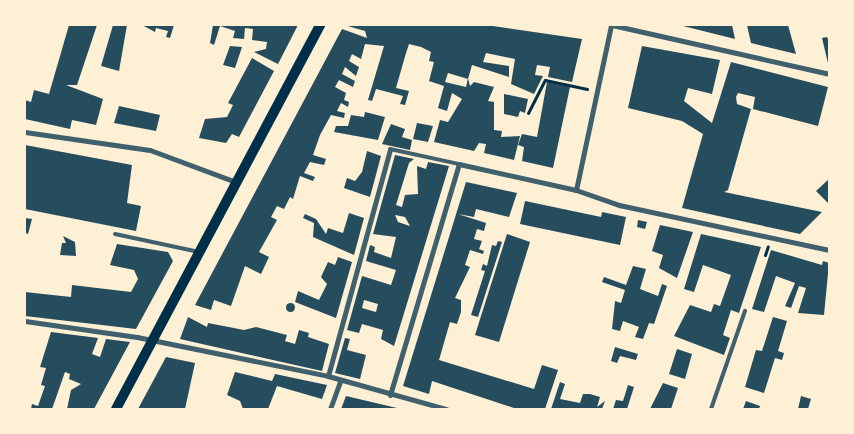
<!DOCTYPE html>
<html>
<head>
<meta charset="utf-8">
<style>
  body { margin:0 }
  #map { position:relative; width:854px; height:434px; overflow:hidden; background:#fdf0d5; font-family:"Roboto Serif",serif }
  div>[style] { position:absolute }
  [style*='--x'] { left:calc(var(--x)*1px); top:calc(var(--y)*1px); width:calc(var(--w)*1px); rotate:calc(var(--a)*1deg) }
  .building>* { inset:0; background:#264d5e }
  .round { border-radius:50% }
  .path>* { height:3px; margin:-1.5px; padding:0 1.5px; transform-origin:1.5px; border-radius:1.5px; background:#003049 }
  .service>* { height:4px; margin:-2px; padding:0 2px; transform-origin:2px; border-radius:2px; background:#3f606c }
  .minor>* { height:5px; margin:-2.5px; padding:0 2.5px; transform-origin:2.5px; border-radius:2.5px; background:#3f606c }
  .secondary>* { height:10px; margin:-5px; padding:0 5px; transform-origin:5px; border-radius:5px; background:#003049 }
  span { translate:-50% -50%; white-space:nowrap; text-align:center; line-height:1.15; -webkit-text-stroke:4px #fdf0d5; paint-order:stroke }
  .frame { position:absolute; inset:0; border:26px solid #fdf0d5; pointer-events:none }
</style>
</head>
<body>
<div id="map">
  <div class="building">
    <i style="clip-path:polygon(69px 25px,97px 25px,77px 85px,66px 85px,103px 99px,96px 125px,72px 120px,70px 129px,25px 119px,25px 100px,31px 102px,34px 90px,49px 94px)"></i>
    <i style="clip-path:polygon(113px 25px,127px 25px,119px 71px,101px 66px)"></i>
    <i style="clip-path:polygon(142px 25px,174px 25px,170px 38px,166px 37px,168px 31px,156px 28px,155px 32px)"></i>
    <i style="clip-path:polygon(213px 25px,298px 25px,278px 64px,254px 52px,266px 49px,267px 42px,252px 40px,253px 29px,245px 28px,244px 39px,233px 38px,235px 31px,220px 26px,214px 45px,210px 43px)"></i>
    <i style="clip-path:polygon(344px 25px,486px 25px,582px 39px,572px 82px,548px 77px,550px 67px,537px 65px,535px 75px,543px 76px,534px 94px,511px 84px,515px 59px,486px 53px,483px 62px,509px 66px,509px 77px,472px 65px,468px 79px,448px 73px,445px 82px,466px 87px,468px 78px,470px 86px,474px 82px,494px 87px,488px 101px,494px 102px,494px 130px,502px 131px,501px 137px,520px 136px,514px 160px,484px 153px,486px 144px,479px 143px,474px 151px,434px 142px,440px 120px,448px 122px,462px 99px,452px 93px,447px 111px,438px 108px,444px 86px,429px 81px,434px 62px,429px 61px,431px 52px,421px 47px,409px 44px,406px 53px,396px 88px,409px 91px,405px 105px,400px 104px,403px 96px,376px 89px,372px 101px,368px 100px,384px 46px,365px 44px,361px 59px,352px 54px,349px 61px,359px 67px,356px 76px,345px 67px,342px 74px,355px 81px,353px 87px,339px 80px,335px 87px,346px 93px,344px 100px,349px 102px,348px 107px,341px 103px,337px 111px,345px 113px,344px 118px,331px 115px,320px 135px,313px 155px,326px 159px,324px 165px,310px 162px,304px 173px,315px 177px,313px 181px,300px 176px,293px 199px,290px 197px,284px 209px,277px 206px,271px 217px,277px 220px,259px 252px,269px 257px,261px 274px,245px 266px,231px 306px,214px 300px,211px 310px,195px 305px,342px 29px,367px 38px,365px 31px)"></i>
    <i style="clip-path:polygon(732px 25px,735px 39px,683px 26px,683px 25px)"></i>
    <i style="clip-path:polygon(747px 25px,788px 25px,796px 54px,751px 43px)"></i>
    <i style="clip-path:polygon(827px 37px,829px 42px,828px 63px,822px 38px)"></i>
    <i style="clip-path:polygon(230px 46px,242px 47px,235px 68px,223px 65px)"></i>
    <i style="clip-path:polygon(642px 46px,720px 60px,712px 94px,688px 88px,684px 101px,712px 123px,731px 62px,828px 87px,818px 126px,753px 109px,755px 97px,738px 93px,736px 97px,737px 104px,751px 109px,728px 190px,724px 192px,822px 212px,800px 234px,682px 208px,703px 134px,682px 121px,628px 108px)"></i>
    <i style="clip-path:polygon(252px 58px,274px 71px,239px 137px,232px 134px,226px 143px,199px 138px,205px 119px,227px 117px,233px 105px,228px 103px)"></i>
    <i style="clip-path:polygon(547px 82px,570px 87px,553px 168px,522px 161px,524px 147px,518px 145px,522px 134px,537px 137px)"></i>
    <i style="clip-path:polygon(504px 94px,528px 99px,525px 113px,520px 111px,518px 117px,504px 114px)"></i>
    <i style="clip-path:polygon(119px 106px,160px 115px,156px 131px,114px 123px)"></i>
    <i style="clip-path:polygon(365px 112px,385px 117px,378px 140px,334px 132px,336px 126px,348px 126px,351px 115px,364px 117px)"></i>
    <i style="clip-path:polygon(417px 123px,433px 126px,428px 142px,413px 139px)"></i>
    <i style="clip-path:polygon(391px 124px,405px 129px,402px 137px,412px 140px,410px 150px,382px 144px)"></i>
    <i style="clip-path:polygon(25px 145px,132px 165px,127px 203px,141px 206px,136px 231px,25px 209px)"></i>
    <i style="clip-path:polygon(367px 151px,381px 156px,370px 197px,344px 188px,347px 178px,355px 181px,362px 172px)"></i>
    <i style="clip-path:polygon(evenodd,395px 155px,414px 159px,409px 163px,396px 205px,402px 207px,405px 195px,418px 194px,417px 166px,426px 169px,428px 162px,449px 166px,394px 346px,381px 339px,383px 330px,362px 324px,359px 333px,347px 330px,362px 276px,391px 285px,396px 270px,366px 261px,370px 245px,375px 247px,374px 252px,391px 258px,396px 237px,373px 234px,395px 155px,395px 215px,405px 217px,410px 226px,398px 222px,395px 215px,395px 155px,364px 300px,378px 304px,376px 312px,362px 308px,364px 300px)"></i>
    <i style="clip-path:polygon(829px 179px,829px 204px,816px 191px)"></i>
    <i style="clip-path:polygon(466px 182px,517px 193px,509px 217px,476px 209px,474px 217px,458px 214px,486px 223px,484px 231px,477px 229px,474px 239px,482px 241px,479px 249px,484px 251px,483px 254px,470px 250px,465px 265px,470px 267px,455px 298px,461px 300px,461px 312px,457px 324px,450px 322px,439px 360px,534px 389px,542px 365px,558px 370px,545px 409px,517px 409px,432px 381px,429px 394px,403px 386px)"></i>
    <i style="clip-path:polygon(525px 201px,601px 217px,602px 212px,626px 217px,620px 245px,520px 224px)"></i>
    <i style="clip-path:polygon(349px 213px,364px 218px,354px 255px,313px 237px,314px 223px,303px 218px,305px 214px,316px 219px,326px 234px,328px 228px,343px 233px)"></i>
    <i style="clip-path:polygon(25px 218px,32px 219px,28px 234px,25px 233px)"></i>
    <i style="clip-path:polygon(638px 220px,647px 222px,645px 229px,637px 227px)"></i>
    <i style="clip-path:polygon(660px 225px,693px 232px,677px 278px,659px 268px,663px 255px,652px 251px)"></i>
    <i style="clip-path:polygon(507px 234px,530px 242px,499px 342px,475px 335px)"></i>
    <i style="clip-path:polygon(701px 234px,761px 247px,739px 313px,731px 310px,723px 335px,730px 338px,724px 355px,674px 336px,690px 305px,711px 312px,714px 304px,720px 306px,731px 275px,703px 265px,694px 292px,684px 289px)"></i>
    <i style="clip-path:polygon(63px 236px,75px 242px,76px 256px,60px 255px,62px 243px,66px 243px)"></i>
    <i style="clip-path:polygon(498px 241px,502px 242px,478px 317px,471px 315px,485px 271px,481px 270px,483px 264px,487px 266px,492px 245px,496px 246px)"></i>
    <i style="clip-path:polygon(117px 244px,168px 252px,173px 261px,136px 329px,25px 316px,25px 292px,71px 297px,72px 285px,131px 292px,138px 279px,134px 270px,110px 265px)"></i>
    <i style="clip-path:polygon(771px 250px,822px 265px,823px 261px,829px 263px,824px 315px,798px 313px,806px 288px,799px 286px,791px 308px,785px 306px,795px 283px,776px 276px,764px 312px,752px 309px)"></i>
    <i style="clip-path:polygon(338px 257px,352px 262px,336px 318px,295px 302px,298px 291px,319px 300px,327px 284px,321px 277px,328px 262px,335px 265px)"></i>
    <i style="clip-path:polygon(633px 266px,646px 269px,640px 289px,658px 296px,662px 284px,667px 286px,654px 324px,649px 323px,643px 339px,635px 337px,639px 327px,623px 321px,620px 331px,612px 329px,615px 301px,621px 303px,625px 290px,602px 282px,604px 277px,626px 285px)"></i>
    <i class="round" style="left:285.5px;top:302.5px;width:9px;height:9px"></i>
    <i style="clip-path:polygon(188px 317px,207px 327px,208px 323px,244px 330px,256px 327px,287px 335px,285px 341px,295px 344px,299px 330px,309px 333px,308px 337px,329px 344px,322px 371px,180px 339px)"></i>
    <i style="clip-path:polygon(773px 317px,787px 321px,778px 351px,784px 353px,782px 360px,775px 358px,764px 393px,745px 387px,756px 350px,762px 351px)"></i>
    <i style="clip-path:polygon(51px 332px,98px 338px,92px 354px,100px 357px,106px 339px,130px 342px,94px 409px,67px 409px,71px 390px,81px 384px,69px 379px,70px 374px,65px 372px,52px 409px,31px 409px,32px 404px,38px 406px,45px 386px,41px 385px,46px 368px,40px 367px)"></i>
    <i style="clip-path:polygon(345px 338px,350px 339px,347px 350px,366px 355px,360px 379px,335px 373px)"></i>
    <i style="clip-path:polygon(615px 347px,638px 354px,636px 360px,620px 356px,617px 363px,611px 361px)"></i>
    <i style="clip-path:polygon(677px 349px,692px 354px,685px 379px,669px 374px)"></i>
    <i style="clip-path:polygon(166px 357px,195px 363px,185px 409px,138px 409px)"></i>
    <i style="clip-path:polygon(235px 372px,272px 381px,275px 374px,327px 385px,322px 399px,277px 386px,268px 409px,243px 409px,240px 401px,227px 395px)"></i>
    <i style="clip-path:polygon(560px 382px,565px 384px,560px 399px,580px 403px,583px 394px,590px 394px,600px 397px,597px 407px,605px 401px,602px 409px,551px 409px)"></i>
    <i style="clip-path:polygon(663px 383px,678px 388px,671px 409px,650px 409px)"></i>
    <i style="clip-path:polygon(628px 385px,634px 387px,627px 409px,613px 409px,616px 400px,623px 401px)"></i>
    <i style="clip-path:polygon(346px 396px,397px 408px,397px 409px,341px 409px)"></i>
    <i style="clip-path:polygon(801px 396px,811px 399px,808px 409px,798px 409px)"></i>
    <i style="clip-path:polygon(746px 401px,760px 406px,759px 409px,743px 409px)"></i>
  </div>
  <div class="path">
    <i style="--x:528;--y:113;--w:37;--a:-63"></i>
    <i style="--x:545;--y:80;--w:43;--a:12.1"></i>
    <i style="--x:765;--y:255;--w:9;--a:-72"></i>
  </div>
  <div class="service">
    <i style="--x:390;--y:149;--w:71;--a:12.3"></i>
    <i style="--x:115;--y:234;--w:86;--a:12.1"></i>
    <i style="--x:711;--y:409;--w:104;--a:-70.9"></i>
  </div>
  <div class="minor">
    <i style="--x:612;--y:25;--w:222;--a:12.7"></i>
    <i style="--x:25;--y:132;--w:126;--a:8.2"></i>
    <i style="--x:150;--y:150;--w:92;--a:20.4"></i>
    <i style="--x:576;--y:190;--w:46;--a:19.2"></i>
    <i style="--x:619;--y:205;--w:215;--a:12.1"></i>
    <i style="--x:25;--y:321;--w:113;--a:8.1"></i>
    <i style="--x:137;--y:337;--w:195;--a:11.5"></i>
    <i style="--x:328;--y:376;--w:123;--a:15.6"></i>
    <i style="--x:328;--y:376;--w:235;--a:-74.7"></i>
    <i style="--x:390;--y:395;--w:241;--a:-73.4"></i>
    <i style="--x:459;--y:164;--w:120;--a:12.5"></i>
    <i style="--x:576;--y:190;--w:169;--a:-78"></i>
    <i style="--x:330;--y:409;--w:29;--a:-70"></i>
  </div>
  <div class="secondary">
    <i style="--x:116;--y:409;--w:435;--a:-62"></i>
  </div>
  <div class="frame"></div>
</div>
</body>
</html>
